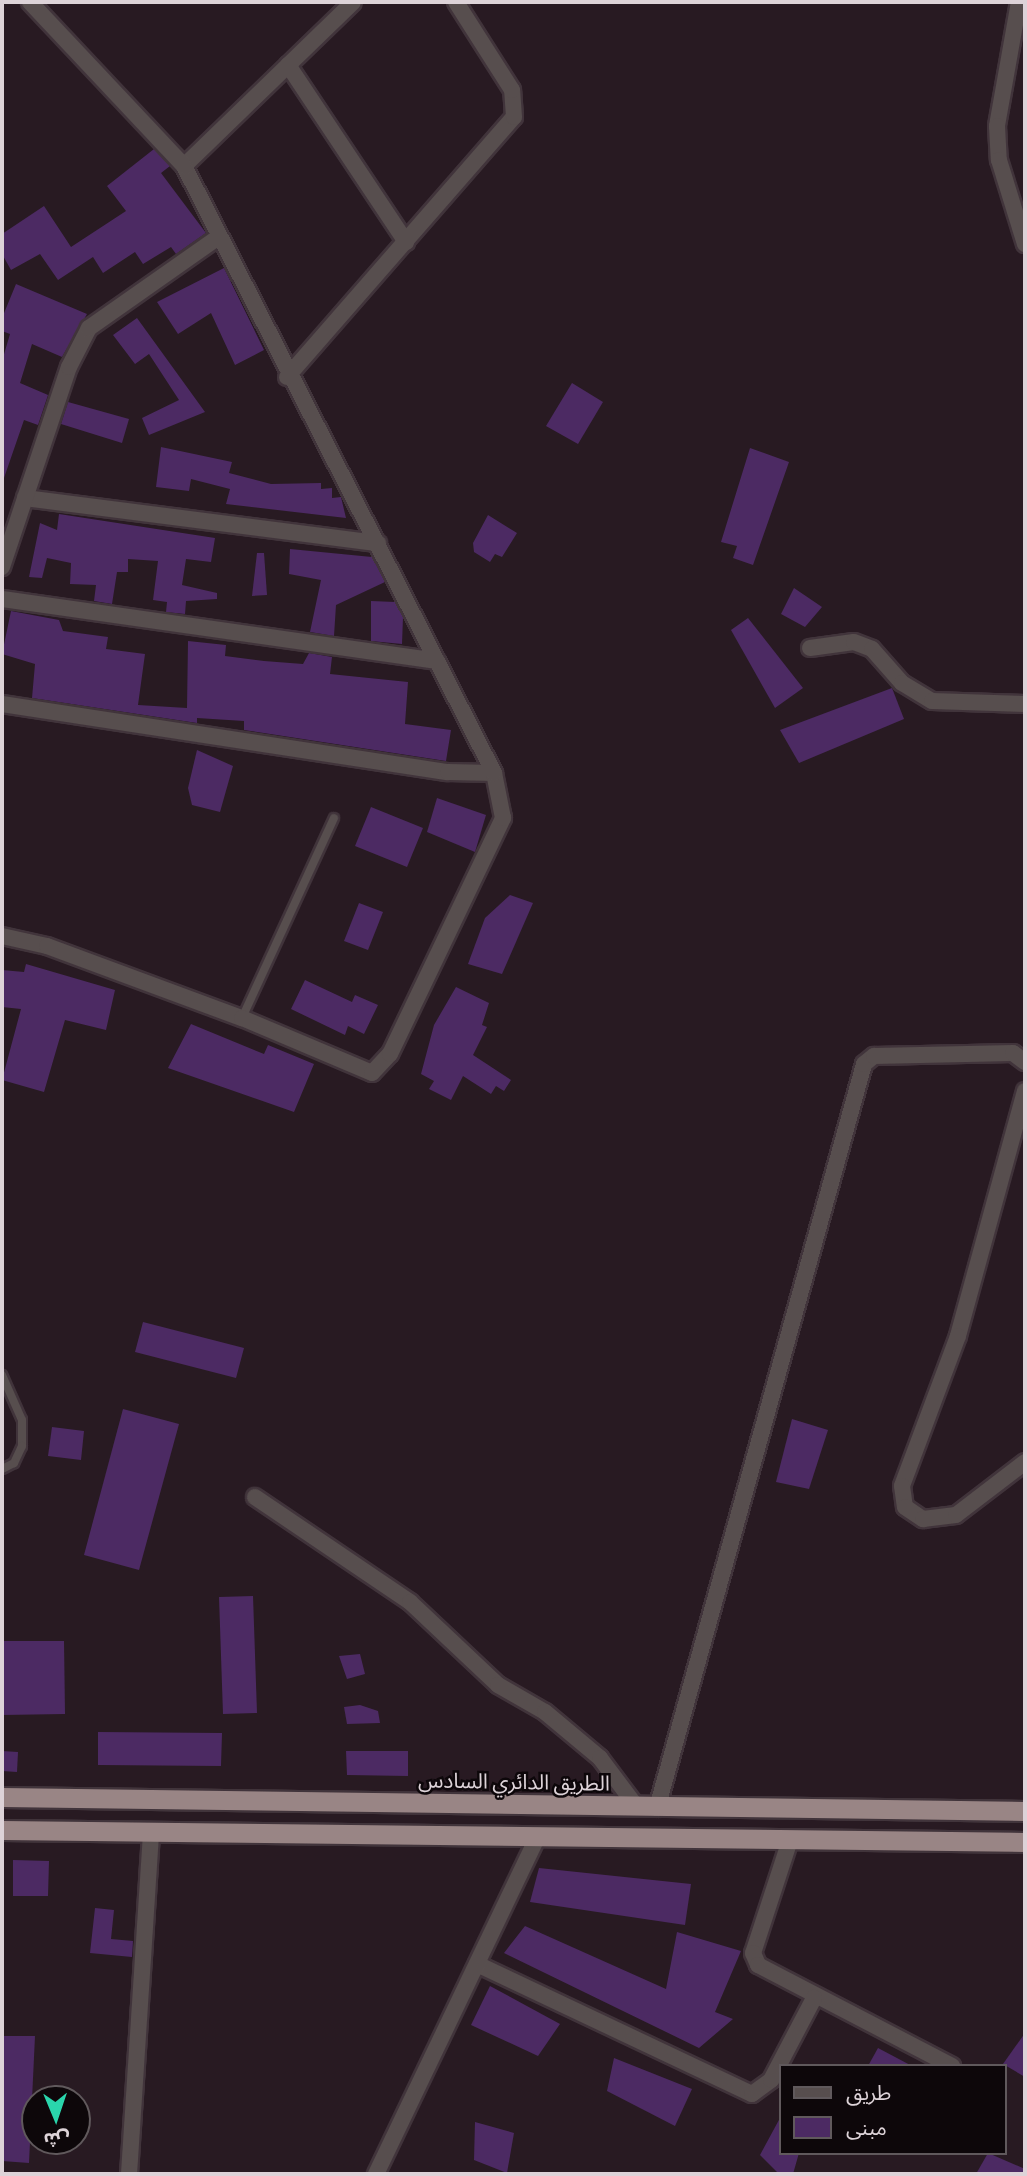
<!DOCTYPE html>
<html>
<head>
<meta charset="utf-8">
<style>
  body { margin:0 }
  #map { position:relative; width:1027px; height:2176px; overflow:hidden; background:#281a22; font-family:Signika,"Noto Sans Arabic",sans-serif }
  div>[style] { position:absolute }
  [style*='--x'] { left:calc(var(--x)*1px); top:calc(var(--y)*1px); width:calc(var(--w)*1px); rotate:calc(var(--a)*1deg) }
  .building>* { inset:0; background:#4c2a63 }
  .roads { filter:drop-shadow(2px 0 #41343b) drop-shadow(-2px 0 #41343b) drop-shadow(0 2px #41343b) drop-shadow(0 -2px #41343b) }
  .service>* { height:8px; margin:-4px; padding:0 4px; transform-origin:4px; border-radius:4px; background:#574e4e }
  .minor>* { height:16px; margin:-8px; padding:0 8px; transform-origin:8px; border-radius:8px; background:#574e4e }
  .trunk>* { height:19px; margin:-9.5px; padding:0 9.5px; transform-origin:9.5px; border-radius:9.5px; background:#998585 }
  span { translate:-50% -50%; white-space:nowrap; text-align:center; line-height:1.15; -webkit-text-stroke:5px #0d070a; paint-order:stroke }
  .street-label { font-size:21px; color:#ddd3d8 }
  .frame { position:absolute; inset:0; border:4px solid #ddd3d8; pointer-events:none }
  .legend { position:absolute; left:779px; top:2064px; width:228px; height:91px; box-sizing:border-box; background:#0d070a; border:2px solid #60595c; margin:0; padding:9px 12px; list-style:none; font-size:21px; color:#ddd3d8 }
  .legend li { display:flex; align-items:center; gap:14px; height:35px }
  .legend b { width:35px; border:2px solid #60595c }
  .north { position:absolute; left:21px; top:2085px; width:70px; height:70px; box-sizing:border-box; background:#0d070a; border:2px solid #60595c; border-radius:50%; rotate:178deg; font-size:19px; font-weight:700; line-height:28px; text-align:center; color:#ddd3d8 }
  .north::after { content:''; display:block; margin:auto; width:24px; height:32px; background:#2ad5ac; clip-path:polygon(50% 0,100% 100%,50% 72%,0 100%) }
</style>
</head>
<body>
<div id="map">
  <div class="building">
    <i style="clip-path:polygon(154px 149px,170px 166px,161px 173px,206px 233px,176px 254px,171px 247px,143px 264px,135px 252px,103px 273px,93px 257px,58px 280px,40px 254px,11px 270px,2px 254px,2px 234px,44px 206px,71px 247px,126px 211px,107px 186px)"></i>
    <i style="clip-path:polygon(224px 268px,264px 350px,235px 365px,211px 313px,178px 334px,157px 302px)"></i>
    <i style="clip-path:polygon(16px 284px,87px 314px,62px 357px,32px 344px,20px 383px,48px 395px,38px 425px,24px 420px,4px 478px,2px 361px,10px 334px,2px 331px,2px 318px)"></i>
    <i style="clip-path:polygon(137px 318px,205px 412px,149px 435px,142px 418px,179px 400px,149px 354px,135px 364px,113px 335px)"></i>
    <i style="clip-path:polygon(572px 383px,603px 402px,578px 444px,546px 426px)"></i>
    <i style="clip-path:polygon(68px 402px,129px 419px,122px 443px,61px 424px)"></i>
    <i style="clip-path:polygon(161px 447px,232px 462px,229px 473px,271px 484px,321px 483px,321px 489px,332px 488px,332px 498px,341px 497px,346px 518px,226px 504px,230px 489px,191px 479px,189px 491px,156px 487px)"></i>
    <i style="clip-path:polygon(750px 448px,789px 462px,753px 565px,733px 558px,737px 546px,721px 542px)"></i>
    <i style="clip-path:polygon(59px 514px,215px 538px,211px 562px,186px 559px,182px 585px,217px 593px,217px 599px,186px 601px,185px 614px,166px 612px,167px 602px,153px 600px,158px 561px,128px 559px,128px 572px,117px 572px,112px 604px,94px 601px,96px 585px,70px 584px,71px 563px,47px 558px,42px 578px,29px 577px,40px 523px,57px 530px)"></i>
    <i style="clip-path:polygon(488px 515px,517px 533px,502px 557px,495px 554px,490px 562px,474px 552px,473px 543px)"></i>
    <i style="clip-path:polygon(290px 549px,372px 557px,385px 582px,336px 605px,334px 636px,310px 632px,321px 580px,289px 574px)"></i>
    <i style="clip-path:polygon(257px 553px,264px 553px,267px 595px,252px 596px)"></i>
    <i style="clip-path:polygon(794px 588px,822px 607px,805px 627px,781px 614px)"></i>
    <i style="clip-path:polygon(371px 601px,395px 602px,403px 617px,402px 644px,371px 641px)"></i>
    <i style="clip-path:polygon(11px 611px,59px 620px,63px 631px,108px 637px,106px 649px,145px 654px,138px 705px,187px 708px,188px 641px,226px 645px,225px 656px,264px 661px,303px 664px,309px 653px,332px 657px,330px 674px,408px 682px,405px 724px,451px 730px,446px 761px,244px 730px,244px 721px,197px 718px,197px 723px,32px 698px,35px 664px,2px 654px)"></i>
    <i style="clip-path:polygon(748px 618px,803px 688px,775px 708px,731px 630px)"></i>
    <i style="clip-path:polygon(892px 688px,904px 719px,799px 763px,780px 730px)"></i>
    <i style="clip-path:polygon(197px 750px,233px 766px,220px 812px,192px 805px,188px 788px)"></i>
    <i style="clip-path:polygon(437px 798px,486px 815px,475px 852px,427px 832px)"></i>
    <i style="clip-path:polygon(371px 807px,423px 828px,407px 867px,355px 846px)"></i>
    <i style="clip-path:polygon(510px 895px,533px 903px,502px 974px,468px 964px,485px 918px)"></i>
    <i style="clip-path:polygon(359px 903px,383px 912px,368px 950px,344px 941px)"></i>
    <i style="clip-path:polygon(26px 964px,115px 990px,106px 1030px,65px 1020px,44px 1092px,2px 1080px,21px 1009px,2px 1007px,2px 970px,24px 972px)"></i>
    <i style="clip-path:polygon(305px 980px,352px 1002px,355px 995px,378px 1005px,364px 1034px,348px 1026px,345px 1035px,291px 1009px)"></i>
    <i style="clip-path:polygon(456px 987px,489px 1003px,482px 1025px,487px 1027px,473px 1055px,511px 1080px,504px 1091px,496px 1086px,491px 1094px,463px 1076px,451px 1100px,429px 1089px,434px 1081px,421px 1074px,434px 1025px)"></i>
    <i style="clip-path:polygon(191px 1024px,264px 1054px,268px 1045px,314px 1064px,294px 1112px,168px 1068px)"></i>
    <i style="clip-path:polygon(143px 1322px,244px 1348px,236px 1378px,135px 1352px)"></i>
    <i style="clip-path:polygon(123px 1409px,179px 1424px,139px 1570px,84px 1555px)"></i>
    <i style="clip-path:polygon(792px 1419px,828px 1430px,809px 1489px,776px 1482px)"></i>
    <i style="clip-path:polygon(52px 1427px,84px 1431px,81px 1460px,48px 1456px)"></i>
    <i style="clip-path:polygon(253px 1596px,257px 1713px,223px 1714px,219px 1597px)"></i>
    <i style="clip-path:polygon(2px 1641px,64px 1641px,65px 1714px,2px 1715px)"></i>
    <i style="clip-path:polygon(360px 1654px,365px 1674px,347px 1679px,339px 1656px)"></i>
    <i style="clip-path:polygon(360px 1705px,378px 1711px,380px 1723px,347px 1724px,344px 1707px)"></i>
    <i style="clip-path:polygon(98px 1732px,222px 1733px,221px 1766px,98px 1765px)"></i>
    <i style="clip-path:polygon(2px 1751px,18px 1752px,17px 1772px,2px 1771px)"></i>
    <i style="clip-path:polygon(346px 1751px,408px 1751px,408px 1776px,347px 1775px)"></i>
    <i style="clip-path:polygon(13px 1860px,49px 1861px,48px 1896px,13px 1896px)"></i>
    <i style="clip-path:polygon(539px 1868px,691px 1884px,685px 1925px,530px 1902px)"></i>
    <i style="clip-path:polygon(95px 1908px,114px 1910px,111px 1939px,133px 1941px,132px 1957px,90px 1953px)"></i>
    <i style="clip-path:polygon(525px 1926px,666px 1989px,677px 1932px,741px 1951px,715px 2012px,733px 2019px,699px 2048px,504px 1953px)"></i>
    <i style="clip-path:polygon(490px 1986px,560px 2024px,538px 2056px,471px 2025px)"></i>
    <i style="clip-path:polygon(1025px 2033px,1025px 2077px,1003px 2064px)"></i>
    <i style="clip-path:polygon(2px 2036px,35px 2036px,29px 2163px,2px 2161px)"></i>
    <i style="clip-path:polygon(878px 2048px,912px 2066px,868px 2066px)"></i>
    <i style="clip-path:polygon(614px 2058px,692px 2089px,675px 2126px,607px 2091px)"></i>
    <i style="clip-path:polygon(780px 2118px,780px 2153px,799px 2153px,793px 2174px,779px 2174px,760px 2155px)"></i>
    <i style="clip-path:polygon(475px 2122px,514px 2133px,507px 2173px,474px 2160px)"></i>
    <i style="clip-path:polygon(988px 2153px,1025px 2169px,1025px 2174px,976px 2174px)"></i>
  </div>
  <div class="roads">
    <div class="service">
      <i style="--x:242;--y:1018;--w:220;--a:-65.3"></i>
      <i style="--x:2;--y:1375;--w:49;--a:66"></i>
      <i style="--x:22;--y:1420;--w:26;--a:90"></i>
      <i style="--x:22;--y:1446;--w:19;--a:115"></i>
      <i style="--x:14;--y:1463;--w:13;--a:153"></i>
    </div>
    <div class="minor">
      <i style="--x:1019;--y:2;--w:126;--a:100.1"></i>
      <i style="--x:997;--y:126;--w:34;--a:87"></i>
      <i style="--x:999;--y:160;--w:88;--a:72.8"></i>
      <i style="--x:288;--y:65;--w:213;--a:56.3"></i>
      <i style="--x:184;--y:166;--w:235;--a:-44.1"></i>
      <i style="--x:287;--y:377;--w:345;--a:-48.9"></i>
      <i style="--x:514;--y:117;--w:27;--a:-94"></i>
      <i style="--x:512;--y:90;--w:104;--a:-122.5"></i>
      <i style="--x:25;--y:498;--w:356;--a:7.3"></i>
      <i style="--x:2;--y:567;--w:211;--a:-71.5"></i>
      <i style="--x:69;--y:367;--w:44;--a:-62.9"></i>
      <i style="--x:89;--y:328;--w:156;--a:-35.1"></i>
      <i style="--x:2;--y:599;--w:439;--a:8.1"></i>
      <i style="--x:810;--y:648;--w:44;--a:-7.8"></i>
      <i style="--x:854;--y:642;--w:19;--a:21"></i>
      <i style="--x:872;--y:649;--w:45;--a:48.6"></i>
      <i style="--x:902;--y:683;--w:35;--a:31"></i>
      <i style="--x:932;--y:701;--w:93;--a:1.8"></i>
      <i style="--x:2;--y:704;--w:451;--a:8.7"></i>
      <i style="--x:448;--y:772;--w:46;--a:1.2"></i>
      <i style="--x:2;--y:936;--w:46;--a:12.5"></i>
      <i style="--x:47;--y:946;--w:208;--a:20.3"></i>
      <i style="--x:242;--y:1018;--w:141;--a:22.9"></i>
      <i style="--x:372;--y:1073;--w:26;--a:-47"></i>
      <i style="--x:390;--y:1054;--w:262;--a:-64.4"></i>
      <i style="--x:503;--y:818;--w:46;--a:-101.3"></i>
      <i style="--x:494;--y:773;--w:682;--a:-117.05"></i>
      <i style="--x:184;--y:166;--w:225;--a:-133.2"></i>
      <i style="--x:1025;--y:1091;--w:254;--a:105.3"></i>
      <i style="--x:958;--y:1336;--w:160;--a:110.5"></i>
      <i style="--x:902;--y:1486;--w:21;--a:82"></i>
      <i style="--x:905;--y:1507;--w:22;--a:34"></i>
      <i style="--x:923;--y:1519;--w:33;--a:-7"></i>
      <i style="--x:956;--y:1515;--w:87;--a:-37.5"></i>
      <i style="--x:255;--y:1497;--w:187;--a:34.1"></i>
      <i style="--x:410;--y:1602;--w:121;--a:43.3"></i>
      <i style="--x:498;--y:1685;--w:54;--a:29.9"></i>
      <i style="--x:545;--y:1712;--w:72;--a:39.9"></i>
      <i style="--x:600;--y:1758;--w:60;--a:53.1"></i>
      <i style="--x:657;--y:1808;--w:772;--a:-74.45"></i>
      <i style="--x:864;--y:1064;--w:13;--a:-39"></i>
      <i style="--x:874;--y:1056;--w:139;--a:-1.2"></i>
      <i style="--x:1013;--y:1053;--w:15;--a:37"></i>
      <i style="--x:790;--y:1840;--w:119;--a:108.1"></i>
      <i style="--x:753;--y:1953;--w:13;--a:67"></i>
      <i style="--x:758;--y:1965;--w:219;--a:27.5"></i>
      <i style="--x:477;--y:1964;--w:304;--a:25.3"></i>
      <i style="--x:752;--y:2094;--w:24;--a:-36"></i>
      <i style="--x:771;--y:2080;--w:93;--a:-62.3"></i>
      <i style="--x:129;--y:2174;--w:342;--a:-86.3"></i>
      <i style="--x:376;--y:2174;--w:375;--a:-64.4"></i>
    </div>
    <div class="trunk">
      <i style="--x:2;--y:1797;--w:1023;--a:0.78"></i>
      <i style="--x:2;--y:1830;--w:1023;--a:0.67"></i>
    </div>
  </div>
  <div class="street-label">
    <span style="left:514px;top:1782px;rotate:1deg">الطريق الدائري السادس</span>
  </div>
  <div class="frame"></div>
  <ul class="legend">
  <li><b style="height:9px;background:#574e4e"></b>طريق</li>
  <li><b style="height:19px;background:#4c2a63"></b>مبنى</li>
  </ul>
  <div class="north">ش</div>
</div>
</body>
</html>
